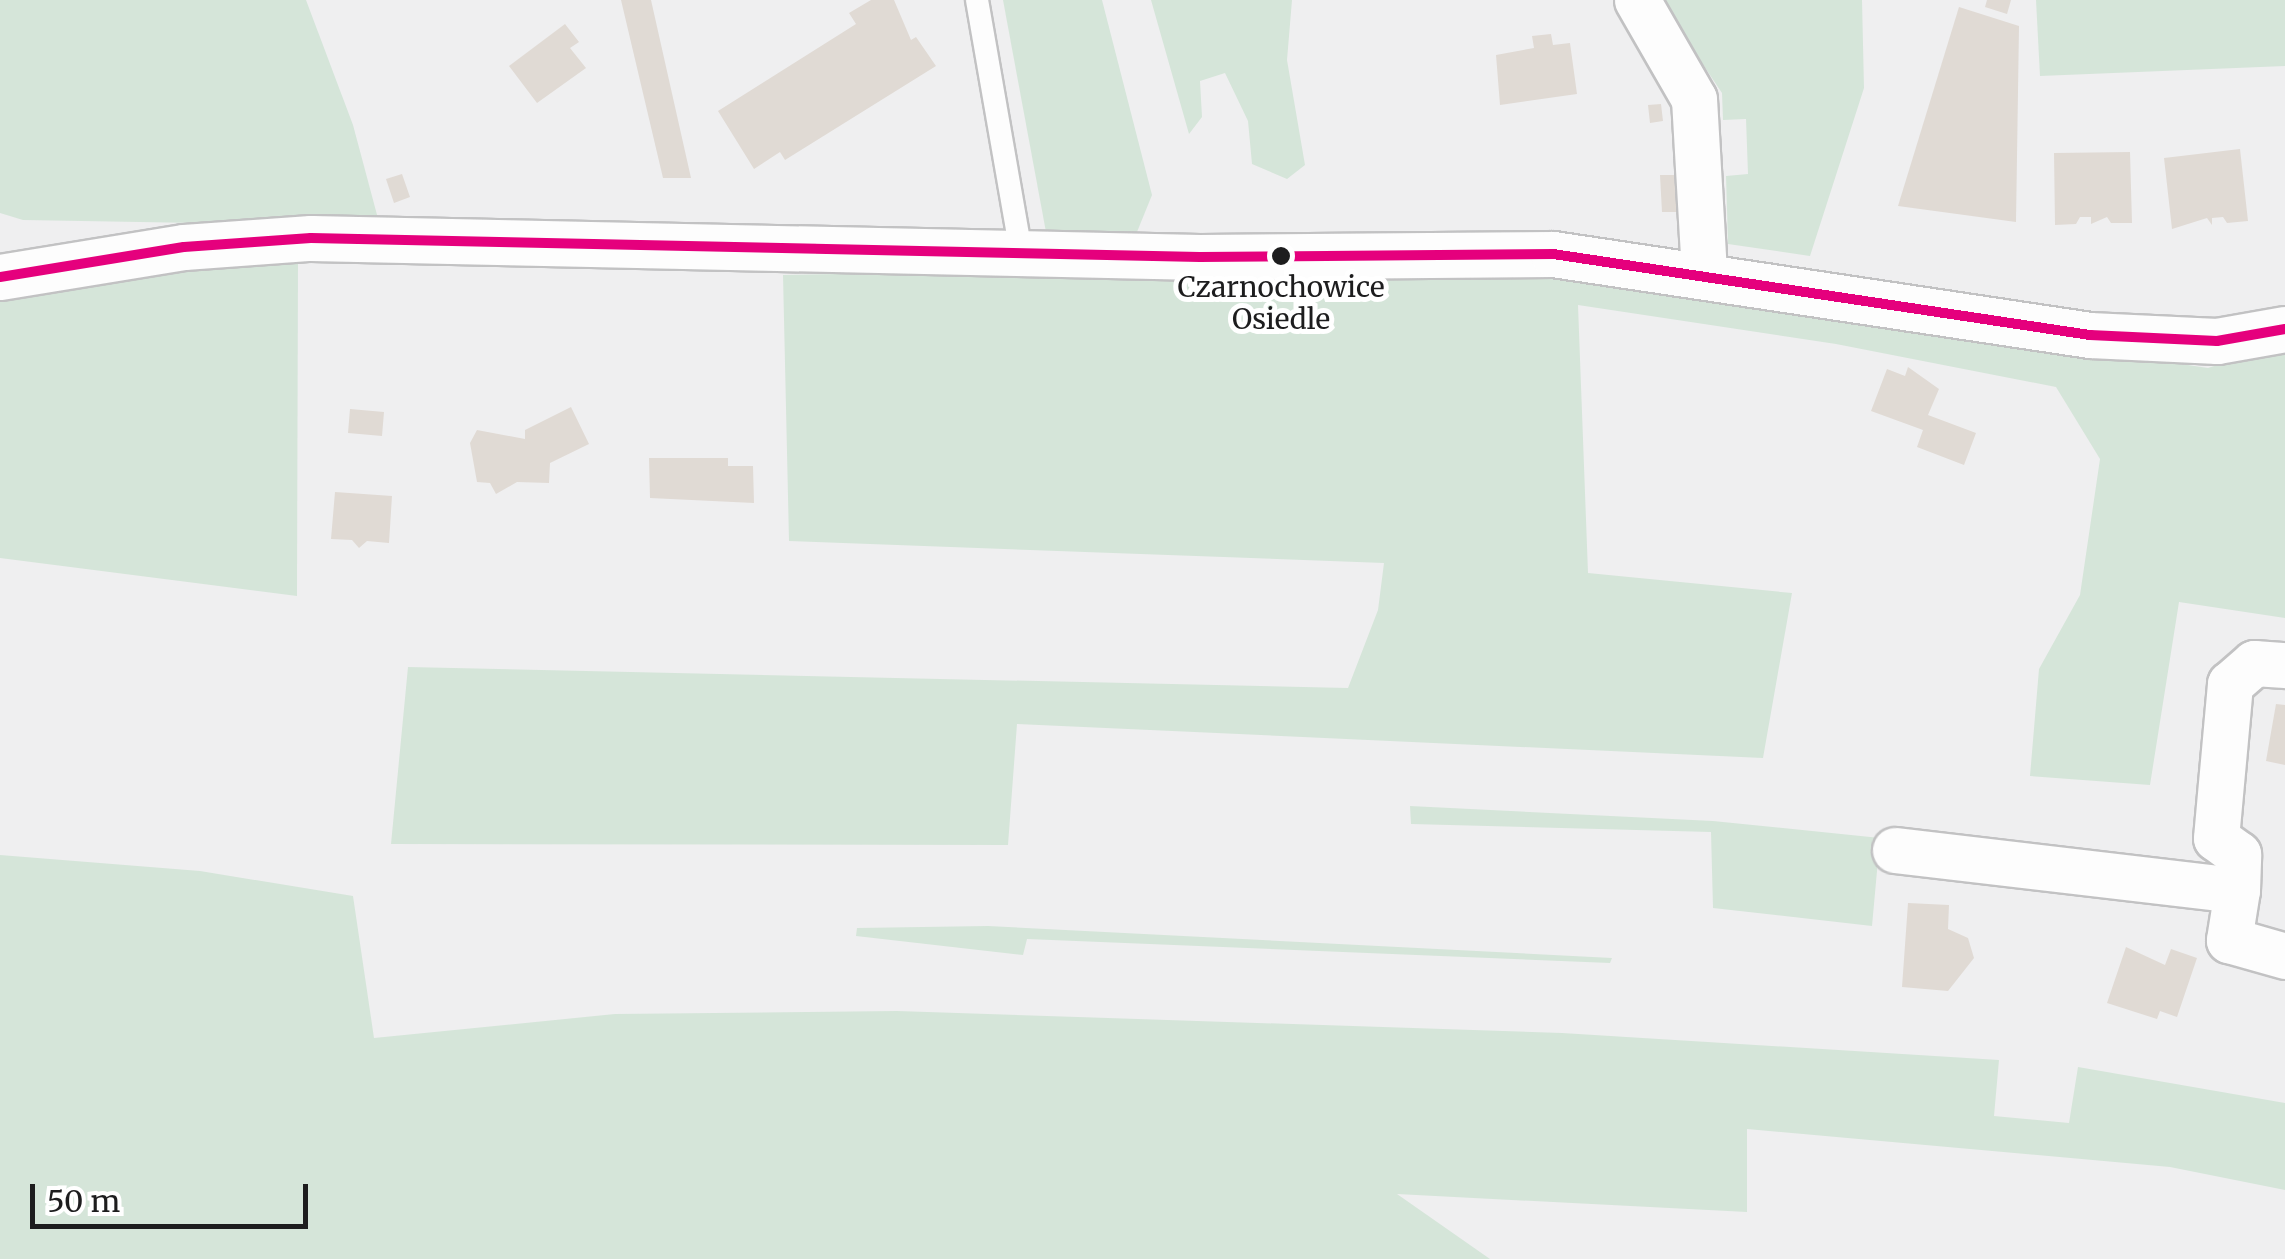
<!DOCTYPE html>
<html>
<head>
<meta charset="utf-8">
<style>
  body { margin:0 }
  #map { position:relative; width:2285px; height:1259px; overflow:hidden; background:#efeff0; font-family:Merriweather,serif }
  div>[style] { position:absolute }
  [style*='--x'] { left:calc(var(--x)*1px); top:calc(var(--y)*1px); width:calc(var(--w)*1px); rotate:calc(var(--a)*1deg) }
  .green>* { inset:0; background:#d5e5d9 }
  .building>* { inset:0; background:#e0dad4 }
  .roads { filter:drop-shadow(2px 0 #c2c2c3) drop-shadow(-2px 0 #c2c2c3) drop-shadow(0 2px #c2c2c3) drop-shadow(0 -2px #c2c2c3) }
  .service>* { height:22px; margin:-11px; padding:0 11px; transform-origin:11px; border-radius:11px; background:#fdfdfd }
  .minor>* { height:45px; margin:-22.5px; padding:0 22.5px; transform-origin:22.5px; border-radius:22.5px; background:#fdfdfd }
  .bus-1>* { height:10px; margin:-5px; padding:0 5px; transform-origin:5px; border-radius:5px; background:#e5007d }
  .dots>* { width:28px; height:28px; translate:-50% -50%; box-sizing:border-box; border:5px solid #fff; border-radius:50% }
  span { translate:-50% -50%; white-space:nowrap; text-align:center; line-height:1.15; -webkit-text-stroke:10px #fff; paint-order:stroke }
  .bus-label { font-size:28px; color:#1d1d1e }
  .scale { position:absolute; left:30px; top:1184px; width:278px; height:45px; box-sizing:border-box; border:5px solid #1d1d1e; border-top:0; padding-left:12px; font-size:30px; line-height:35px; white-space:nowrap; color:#1d1d1e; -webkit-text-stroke:8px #fff; paint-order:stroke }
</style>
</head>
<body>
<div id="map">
  <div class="green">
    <i style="clip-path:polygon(0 0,306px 0,353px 125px,380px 226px,23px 220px,0 213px)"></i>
    <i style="clip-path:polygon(1003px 0,1102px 0,1152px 195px,1137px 232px,1046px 232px)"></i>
    <i style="clip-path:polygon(1151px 0,1292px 0,1287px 60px,1305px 165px,1287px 179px,1252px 164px,1248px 121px,1225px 73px,1200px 81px,1202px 117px,1189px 134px)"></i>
    <i style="clip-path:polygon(1660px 0,1862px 0,1864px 88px,1810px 256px,1728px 244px,1726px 176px,1748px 174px,1746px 119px,1723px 120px,1722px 93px)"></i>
    <i style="clip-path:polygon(2036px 0,2285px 0,2285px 66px,2040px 76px)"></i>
    <i style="clip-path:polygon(298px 261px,297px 596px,0 558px,0 301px,134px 276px)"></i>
    <i style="clip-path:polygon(1142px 268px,1576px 274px,2208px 368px,2285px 343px,2285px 618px,2179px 602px,2150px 785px,2030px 776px,2039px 669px,2080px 595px,2100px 459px,2056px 387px,1836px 344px,1578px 305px,1588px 573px,1792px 593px,1763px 758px,1017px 724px,1008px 845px,391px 844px,408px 667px,1348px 688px,1378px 610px,1384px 563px,789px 541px,783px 275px)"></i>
    <i style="clip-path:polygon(1410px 806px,1713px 821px,1880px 838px,1872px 926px,1713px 908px,1711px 832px,1411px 824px)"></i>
    <i style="clip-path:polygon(0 855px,200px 871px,353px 896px,374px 1038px,615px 1014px,897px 1011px,1562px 1033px,1999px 1060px,1994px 1116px,2069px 1123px,2078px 1067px,2285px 1103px,2285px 1190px,2170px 1167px,1747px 1129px,1747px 1212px,1397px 1194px,1490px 1259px,0 1259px)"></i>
    <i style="clip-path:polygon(988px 926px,1612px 958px,1610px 963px,1027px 939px,1023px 955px,856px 936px,857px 928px)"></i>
  </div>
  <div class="building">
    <i style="clip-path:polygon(621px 0,651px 0,691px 178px,663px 178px)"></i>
    <i style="clip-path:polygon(871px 0,894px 0,911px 40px,916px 37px,936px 66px,785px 160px,780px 152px,754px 169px,718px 111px,856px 24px,849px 13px)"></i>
    <i style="clip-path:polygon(1987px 0,2011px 0,2007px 14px,1985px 7px)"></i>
    <i style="clip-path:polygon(1959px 7px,2019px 26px,2016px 222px,1898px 206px)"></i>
    <i style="clip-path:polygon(565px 24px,579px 42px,570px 48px,586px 68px,537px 103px,509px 66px)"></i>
    <i style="clip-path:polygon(1551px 34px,1553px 45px,1570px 43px,1577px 94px,1500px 105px,1496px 55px,1534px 48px,1532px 36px)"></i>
    <i style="clip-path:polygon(1661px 104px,1663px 121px,1650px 123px,1648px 105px)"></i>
    <i style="clip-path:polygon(2240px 149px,2248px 221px,2227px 223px,2223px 217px,2212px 218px,2212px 225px,2207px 218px,2172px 229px,2164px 158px)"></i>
    <i style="clip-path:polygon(2130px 152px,2132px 223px,2111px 223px,2107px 217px,2091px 224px,2091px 217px,2080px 217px,2076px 224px,2055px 225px,2054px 153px)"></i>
    <i style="clip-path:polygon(402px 174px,410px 197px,394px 203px,386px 179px)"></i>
    <i style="clip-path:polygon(1660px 175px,1676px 175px,1678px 212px,1662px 212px)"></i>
    <i style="clip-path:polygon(1908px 367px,1939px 389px,1928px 415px,1976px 433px,1964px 465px,1917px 447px,1923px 430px,1871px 411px,1887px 369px,1905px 376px)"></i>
    <i style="clip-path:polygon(571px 407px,589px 444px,550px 463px,549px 483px,517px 482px,496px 494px,490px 483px,477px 482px,470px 443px,477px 430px,525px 439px,525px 430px)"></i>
    <i style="clip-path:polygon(350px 409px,384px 412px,382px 436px,348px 433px)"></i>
    <i style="clip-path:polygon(649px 458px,728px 458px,728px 466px,753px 466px,754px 503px,650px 498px)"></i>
    <i style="clip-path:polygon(335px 492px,392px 496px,389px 543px,367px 541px,359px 548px,352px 540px,331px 539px)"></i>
    <i style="clip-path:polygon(2276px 704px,2285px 705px,2285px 765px,2266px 761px)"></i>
    <i style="clip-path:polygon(1908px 903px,1949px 905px,1948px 929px,1968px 938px,1974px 958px,1948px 991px,1902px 987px)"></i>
    <i style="clip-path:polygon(2126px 947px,2165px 965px,2171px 949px,2197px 958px,2177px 1017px,2160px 1011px,2157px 1019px,2107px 1003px)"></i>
  </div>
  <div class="roads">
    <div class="service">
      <i style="--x:977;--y:0;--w:256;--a:80.1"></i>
    </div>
    <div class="minor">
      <i style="--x:1637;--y:0;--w:114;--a:60.1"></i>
      <i style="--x:1694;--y:99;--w:173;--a:86.7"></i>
      <i style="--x:0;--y:277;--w:186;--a:-9.3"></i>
      <i style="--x:184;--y:247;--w:127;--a:-4.1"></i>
      <i style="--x:311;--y:238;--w:889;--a:1.22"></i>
      <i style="--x:1200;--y:257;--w:353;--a:-0.5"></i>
      <i style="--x:1553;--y:254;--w:543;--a:8.58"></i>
      <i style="--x:2090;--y:335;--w:127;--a:2.7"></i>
      <i style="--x:2217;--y:341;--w:69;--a:-10"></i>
      <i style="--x:1895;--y:850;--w:344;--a:6.7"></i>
      <i style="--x:2237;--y:890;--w:51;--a:99.1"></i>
      <i style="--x:2229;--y:940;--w:58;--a:15.9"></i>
      <i style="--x:2237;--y:890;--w:36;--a:-88"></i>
      <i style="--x:2238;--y:854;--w:27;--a:-144"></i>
      <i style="--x:2216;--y:838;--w:155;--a:-84.8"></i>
      <i style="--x:2230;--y:684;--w:32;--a:-41"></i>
      <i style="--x:2254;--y:663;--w:31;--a:4"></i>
    </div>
  </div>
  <div class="bus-1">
    <i style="--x:0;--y:277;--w:186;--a:-9.3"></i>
    <i style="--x:184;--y:247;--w:127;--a:-4.1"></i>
    <i style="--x:311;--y:238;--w:889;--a:1.22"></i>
    <i style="--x:1200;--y:257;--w:353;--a:-0.5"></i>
    <i style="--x:1553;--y:254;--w:543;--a:8.58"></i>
    <i style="--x:2090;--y:335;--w:127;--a:2.7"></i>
    <i style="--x:2217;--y:341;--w:69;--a:-10"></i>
  </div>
  <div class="dots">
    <i style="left:1281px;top:256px;background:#1d1d1e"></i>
  </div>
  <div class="bus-label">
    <span style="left:1281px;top:303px">Czarnochowice<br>Osiedle</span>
  </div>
  <div class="scale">50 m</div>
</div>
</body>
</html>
